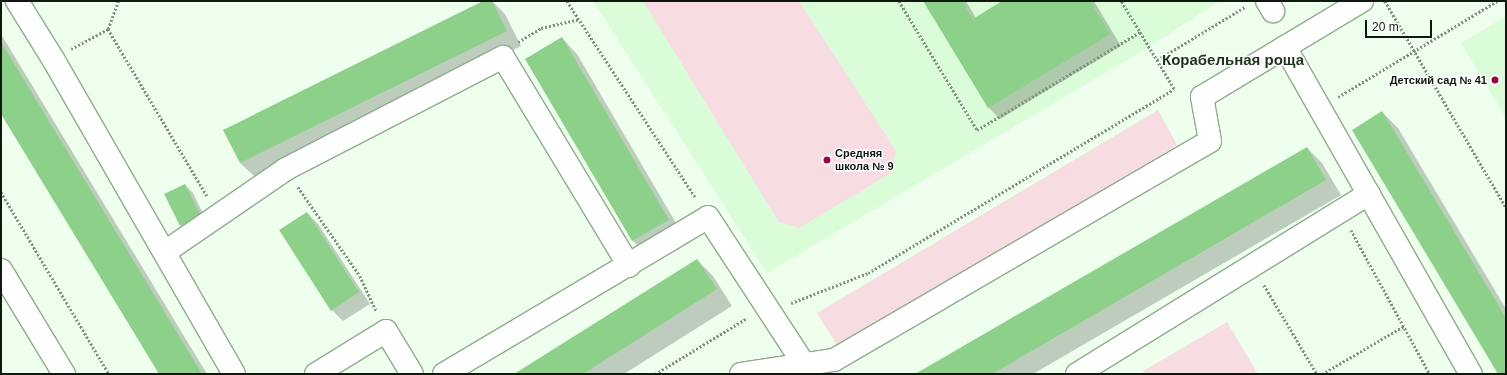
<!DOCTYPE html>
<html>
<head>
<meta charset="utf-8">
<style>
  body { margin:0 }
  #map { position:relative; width:1507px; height:375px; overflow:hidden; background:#eeffed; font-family:Arial,sans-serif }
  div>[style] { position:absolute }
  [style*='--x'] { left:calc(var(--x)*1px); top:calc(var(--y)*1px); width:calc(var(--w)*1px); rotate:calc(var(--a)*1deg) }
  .built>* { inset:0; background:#dafcd8 }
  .green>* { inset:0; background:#f7dce1 }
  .shadow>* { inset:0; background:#0003 }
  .building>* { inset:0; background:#8cd08a }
  .path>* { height:2.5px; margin-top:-1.25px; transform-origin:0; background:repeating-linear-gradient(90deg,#839183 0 2px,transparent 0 4px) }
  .roads { filter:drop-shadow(1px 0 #91ab8f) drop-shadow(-1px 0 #91ab8f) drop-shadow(0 1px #91ab8f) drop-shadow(0 -1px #91ab8f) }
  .minor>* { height:22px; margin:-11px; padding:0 11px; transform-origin:11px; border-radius:11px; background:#fff }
  .dots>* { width:11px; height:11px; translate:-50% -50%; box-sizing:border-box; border:2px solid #fff; border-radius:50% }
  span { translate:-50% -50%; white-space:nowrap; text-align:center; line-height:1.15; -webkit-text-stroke:3px #fff; paint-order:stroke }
  .poi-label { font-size:11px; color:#0e180e; font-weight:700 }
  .right { translate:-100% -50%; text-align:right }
  .left { translate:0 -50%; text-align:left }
  .district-label { font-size:15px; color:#1e341d; font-weight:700 }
  .frame { position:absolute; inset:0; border:2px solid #0e180e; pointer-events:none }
  .scale { position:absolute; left:1365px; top:20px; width:67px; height:18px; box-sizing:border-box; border:2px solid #0e180e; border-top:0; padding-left:5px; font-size:12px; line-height:14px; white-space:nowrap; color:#0e180e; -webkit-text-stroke:3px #fff; paint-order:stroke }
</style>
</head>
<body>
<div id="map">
  <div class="built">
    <i style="clip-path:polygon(593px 1px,1220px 1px,1149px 47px,767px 273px)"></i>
    <i style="clip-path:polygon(1506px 16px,1506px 118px,1461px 43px)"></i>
  </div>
  <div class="green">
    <i style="clip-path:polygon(643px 1px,799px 1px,896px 151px,891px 173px,799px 228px,779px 222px)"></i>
    <i style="clip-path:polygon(1158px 110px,1177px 145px,840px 350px,817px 313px)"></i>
    <i style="clip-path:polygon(1227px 322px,1258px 374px,1145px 374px,1143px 371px)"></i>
  </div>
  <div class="shadow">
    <i style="clip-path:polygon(486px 1px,492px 1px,505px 14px,521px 46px,256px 178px,240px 163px)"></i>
    <i style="clip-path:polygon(924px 1px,966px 1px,976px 18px,1004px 1px,1094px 1px,1121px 46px,1000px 119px,988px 107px)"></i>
    <i style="clip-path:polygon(1px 34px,207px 374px,160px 374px,1px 112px)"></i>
    <i style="clip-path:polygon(562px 38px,577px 54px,683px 235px,648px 256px,633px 241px)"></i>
    <i style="clip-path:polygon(1382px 112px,1398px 128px,1506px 309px,1506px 374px,1499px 374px)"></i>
    <i style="clip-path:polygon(1307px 148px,1322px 163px,1341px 195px,1033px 374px,917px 374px)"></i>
    <i style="clip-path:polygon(185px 185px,193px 193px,208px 224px,189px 233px,181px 225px)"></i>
    <i style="clip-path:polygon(307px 213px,318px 224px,370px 304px,343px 321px,332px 310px)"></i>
    <i style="clip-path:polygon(697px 260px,713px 276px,732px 306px,624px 374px,516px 374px)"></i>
  </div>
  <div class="building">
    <i style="clip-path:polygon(483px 1px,492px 1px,507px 31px,240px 163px,223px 130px)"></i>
    <i style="clip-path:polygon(923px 1px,962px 1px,973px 19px,1002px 1px,1090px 1px,1110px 34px,988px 108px)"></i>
    <i style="clip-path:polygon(562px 37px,669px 220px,632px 241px,525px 59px)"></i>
    <i style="clip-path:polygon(1px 42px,202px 374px,159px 374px,1px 114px)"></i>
    <i style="clip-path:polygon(1382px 111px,1506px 318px,1506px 374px,1498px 374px,1352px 130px)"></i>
    <i style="clip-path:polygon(1307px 147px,1326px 180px,992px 374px,915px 374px)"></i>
    <i style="clip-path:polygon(185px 184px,201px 216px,180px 226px,164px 194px)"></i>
    <i style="clip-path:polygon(307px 212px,359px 292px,331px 311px,279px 230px)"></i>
    <i style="clip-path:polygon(697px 259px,717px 289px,583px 374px,514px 374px)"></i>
  </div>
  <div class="path">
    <i style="--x:567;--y:1;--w:235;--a:56.8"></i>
    <i style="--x:899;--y:1;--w:151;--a:58.8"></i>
    <i style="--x:977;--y:130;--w:190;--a:-31"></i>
    <i style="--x:1385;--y:1;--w:239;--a:59.6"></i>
    <i style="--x:108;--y:29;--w:194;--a:59.3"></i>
    <i style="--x:518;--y:42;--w:27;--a:-31"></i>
    <i style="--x:541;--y:28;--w:39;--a:-13"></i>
    <i style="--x:71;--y:49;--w:42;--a:-28.4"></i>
    <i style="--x:108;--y:29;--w:30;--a:-70"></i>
    <i style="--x:1157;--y:60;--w:103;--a:-31.1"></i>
    <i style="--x:1338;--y:97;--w:186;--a:-31.1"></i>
    <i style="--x:298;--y:187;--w:108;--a:55.1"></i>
    <i style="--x:360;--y:276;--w:38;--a:65"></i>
    <i style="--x:1;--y:192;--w:212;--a:59.3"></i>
    <i style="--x:1351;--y:230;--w:164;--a:61.3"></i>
    <i style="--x:1264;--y:285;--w:104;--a:59.2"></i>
    <i style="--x:791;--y:303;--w:83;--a:-21.3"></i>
    <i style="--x:868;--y:273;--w:357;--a:-31"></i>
    <i style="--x:1174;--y:89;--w:103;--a:-121.1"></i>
    <i style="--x:655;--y:374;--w:108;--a:-31.3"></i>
    <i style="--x:1322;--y:374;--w:95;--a:-30.3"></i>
  </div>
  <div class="roads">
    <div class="minor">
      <i style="--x:17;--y:1;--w:68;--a:58.2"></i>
      <i style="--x:53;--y:59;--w:363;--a:60.1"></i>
      <i style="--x:1267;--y:1;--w:12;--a:59"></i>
      <i style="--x:1285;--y:47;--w:376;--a:60.4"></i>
      <i style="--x:165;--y:252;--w:147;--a:-34.4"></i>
      <i style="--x:286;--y:169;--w:244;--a:-27.3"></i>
      <i style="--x:503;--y:57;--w:244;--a:58.9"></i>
      <i style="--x:1;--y:270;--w:122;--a:58.8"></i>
      <i style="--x:316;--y:374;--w:82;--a:-31.6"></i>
      <i style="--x:386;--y:331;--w:50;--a:58.8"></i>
      <i style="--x:444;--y:374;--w:307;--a:-30.7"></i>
      <i style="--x:708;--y:217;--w:178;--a:56.9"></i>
      <i style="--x:741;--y:374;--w:94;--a:-8.6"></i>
      <i style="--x:834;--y:360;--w:435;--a:-30.2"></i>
      <i style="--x:1210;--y:141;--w:45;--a:-100.3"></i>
      <i style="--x:1202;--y:97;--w:187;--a:-31"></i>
      <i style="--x:1077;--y:374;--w:343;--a:-31.7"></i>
    </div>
  </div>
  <div class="dots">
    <i style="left:1495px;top:80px;background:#9f0348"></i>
    <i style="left:827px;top:160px;background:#9f0348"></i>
  </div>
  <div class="poi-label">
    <span class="right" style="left:1487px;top:80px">Детский сад № 41</span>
    <span class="left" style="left:835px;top:160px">Средняя<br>школа № 9</span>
  </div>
  <div class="district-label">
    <span style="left:1233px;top:60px">Корабельная роща</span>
  </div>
  <div class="frame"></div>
  <div class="scale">20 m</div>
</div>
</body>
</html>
